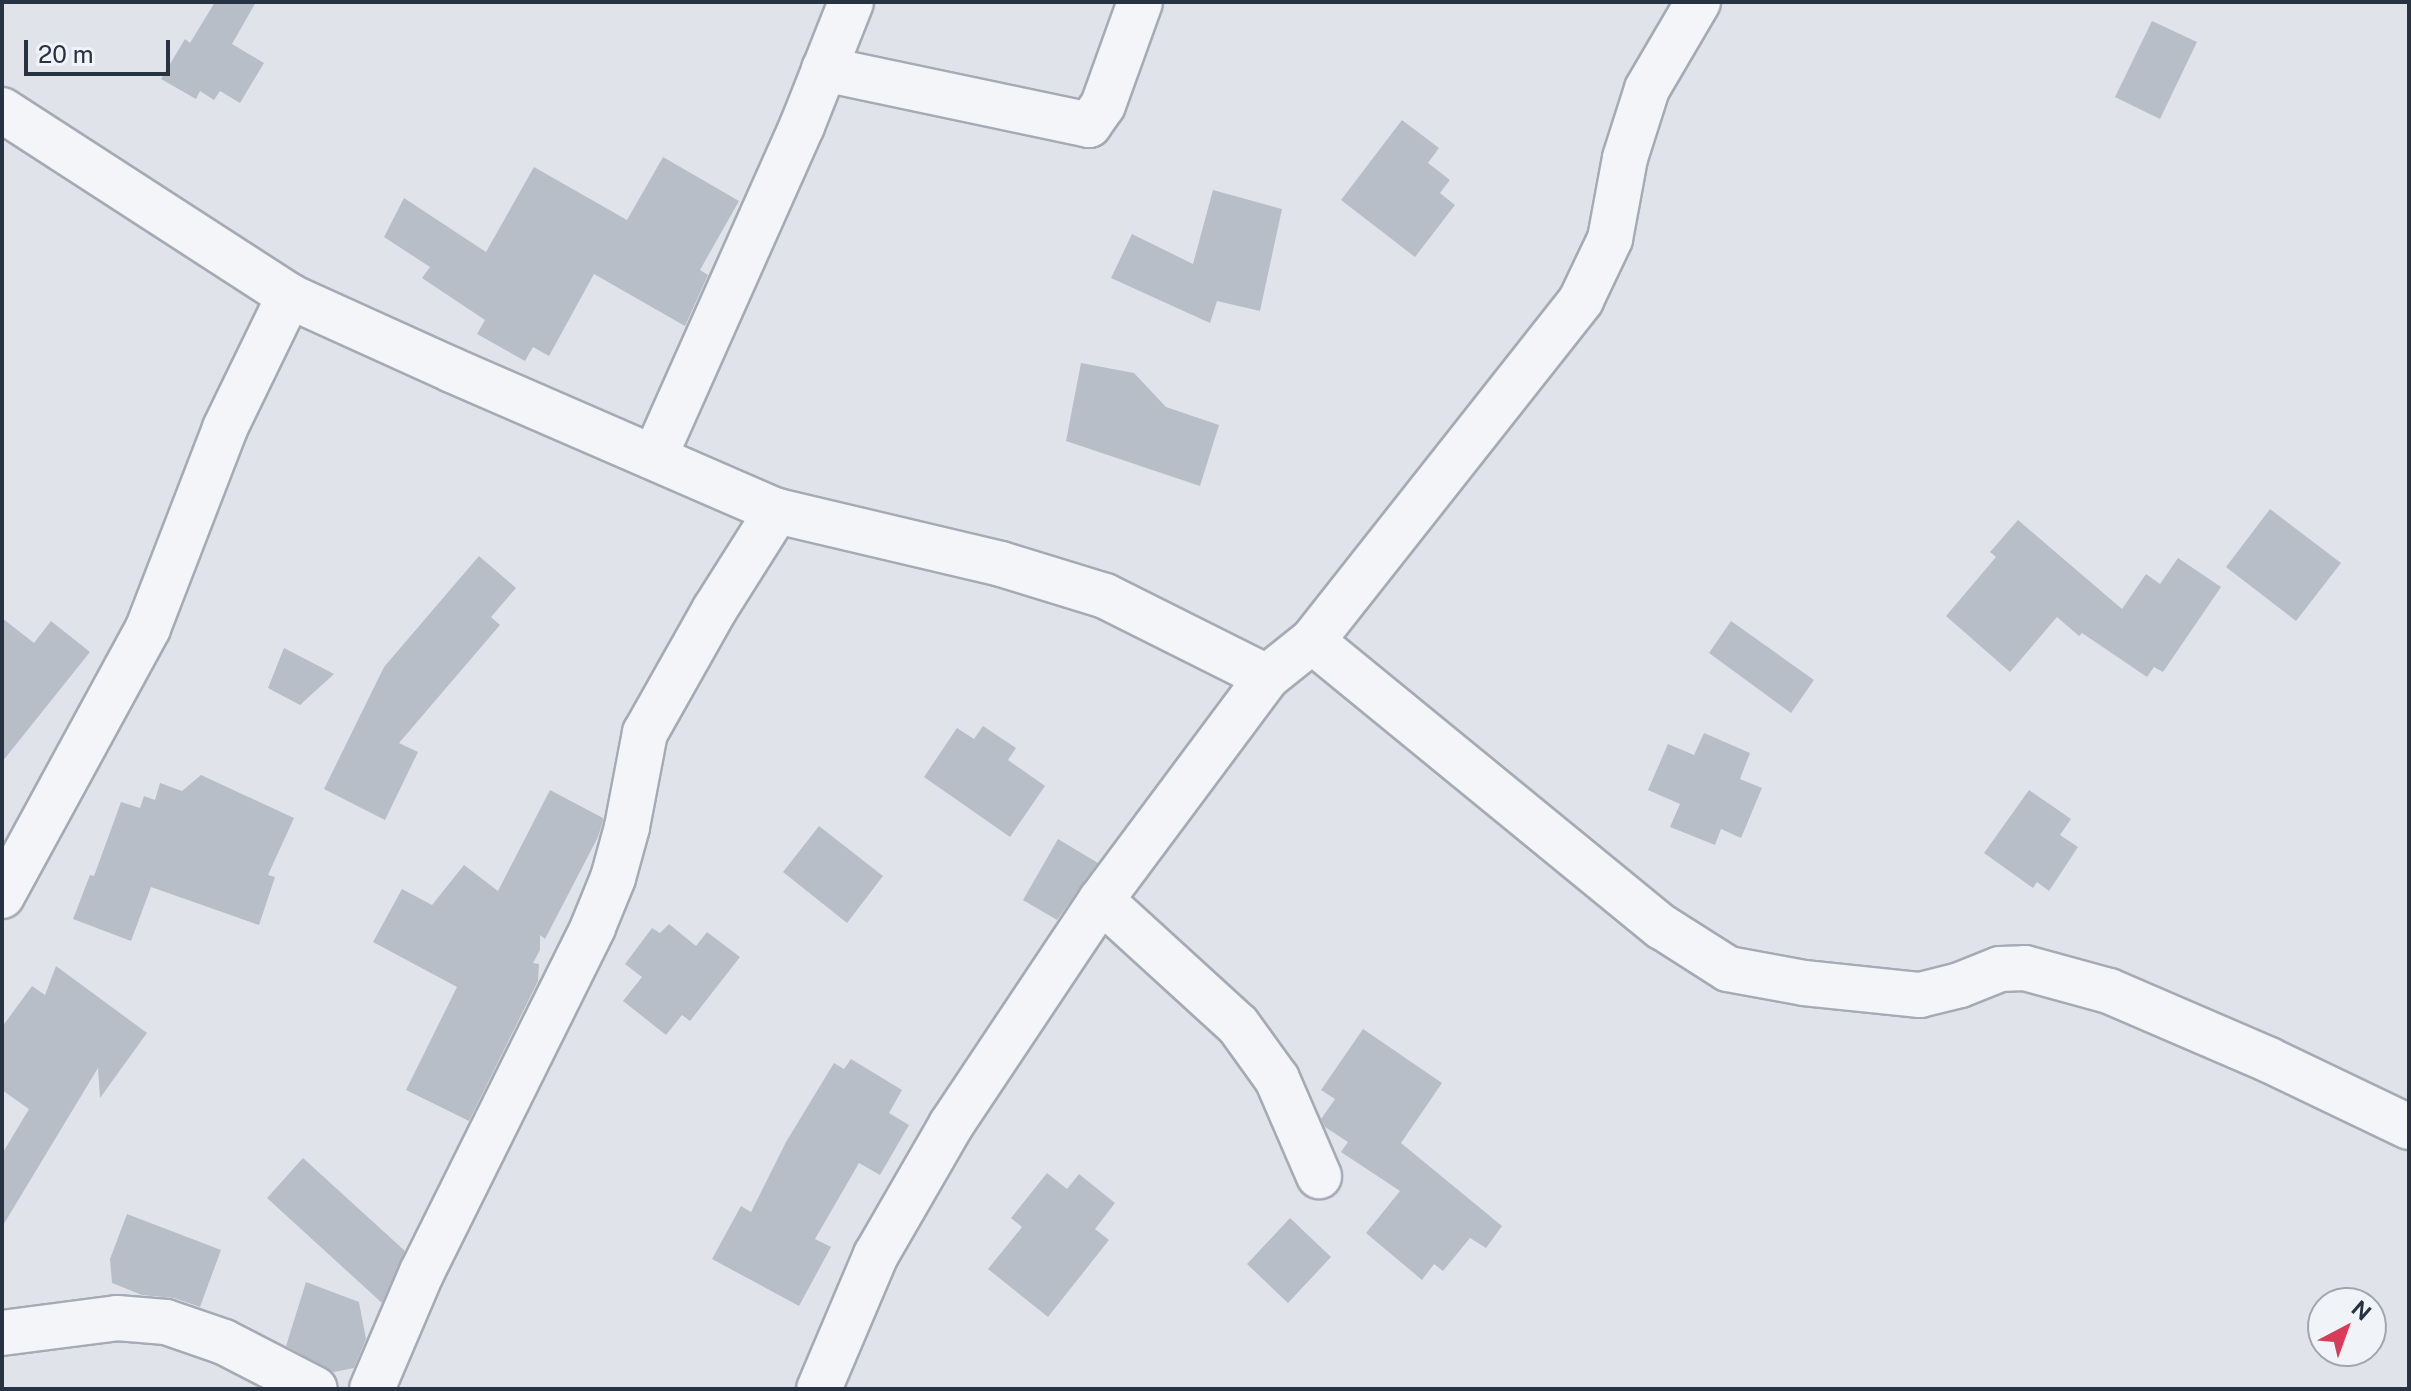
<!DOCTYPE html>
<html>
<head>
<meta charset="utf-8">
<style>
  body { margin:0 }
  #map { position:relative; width:2411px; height:1391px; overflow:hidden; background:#e0e4ea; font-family:"Public Sans",sans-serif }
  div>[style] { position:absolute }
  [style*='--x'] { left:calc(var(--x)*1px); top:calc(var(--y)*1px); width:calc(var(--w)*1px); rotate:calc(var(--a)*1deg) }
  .building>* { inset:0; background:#b7bec8 }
  .roads { filter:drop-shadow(2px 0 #a5abb5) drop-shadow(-2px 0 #a5abb5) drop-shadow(0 2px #a5abb5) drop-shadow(0 -2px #a5abb5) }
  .street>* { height:44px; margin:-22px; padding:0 22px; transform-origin:22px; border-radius:22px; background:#f3f5f8 }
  span { translate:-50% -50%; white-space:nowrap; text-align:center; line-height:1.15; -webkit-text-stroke:7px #f0f3f7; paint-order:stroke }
  .frame { position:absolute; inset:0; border:4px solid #273243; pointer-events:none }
  .north { position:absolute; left:2307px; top:1287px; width:80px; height:80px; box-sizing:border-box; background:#f0f3f7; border:2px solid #a0a6af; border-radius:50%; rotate:41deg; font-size:22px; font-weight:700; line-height:32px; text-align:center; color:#273243 }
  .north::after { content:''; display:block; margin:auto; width:28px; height:36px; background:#d83c58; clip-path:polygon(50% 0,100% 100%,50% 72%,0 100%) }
  .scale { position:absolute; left:24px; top:40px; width:146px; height:36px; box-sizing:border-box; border:4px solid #273243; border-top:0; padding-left:10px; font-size:24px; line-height:28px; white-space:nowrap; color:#273243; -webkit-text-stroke:6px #f0f3f7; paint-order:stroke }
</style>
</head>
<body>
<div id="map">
  <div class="building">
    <i style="clip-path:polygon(215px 2px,256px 2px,232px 44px,264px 63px,240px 103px,220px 91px,214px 100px,200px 91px,196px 99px,161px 79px,185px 39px,190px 43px)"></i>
    <i style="clip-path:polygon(2152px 21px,2197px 42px,2160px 119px,2115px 97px)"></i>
    <i style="clip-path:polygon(1402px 120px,1439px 148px,1428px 163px,1450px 180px,1440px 193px,1455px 205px,1415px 257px,1341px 200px)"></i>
    <i style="clip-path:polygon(663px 157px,739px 201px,700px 270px,708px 275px,685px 326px,594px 274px,549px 356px,533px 347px,525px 361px,477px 334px,485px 320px,422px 278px,430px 267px,384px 237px,404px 198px,486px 252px,534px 167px,627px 220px)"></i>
    <i style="clip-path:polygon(1213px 190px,1282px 209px,1260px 311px,1217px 301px,1210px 323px,1111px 278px,1132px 234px,1193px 264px)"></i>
    <i style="clip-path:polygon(1081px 363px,1134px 373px,1166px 407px,1219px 425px,1200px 486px,1066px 441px)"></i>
    <i style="clip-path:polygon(2270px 509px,2341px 563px,2296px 621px,2226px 567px)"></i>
    <i style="clip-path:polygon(2018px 520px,2122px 609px,2146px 574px,2160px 584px,2178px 558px,2221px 587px,2163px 672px,2154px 667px,2147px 677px,2082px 633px,2079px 636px,2057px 617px,2010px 672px,1946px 616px,1996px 557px,1990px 552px)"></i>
    <i style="clip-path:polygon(479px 556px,516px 588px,491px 617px,500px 625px,399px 743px,418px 752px,385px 820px,324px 789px,384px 667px)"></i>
    <i style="clip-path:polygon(2px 618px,34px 643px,51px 621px,90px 652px,2px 762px)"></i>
    <i style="clip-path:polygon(1731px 621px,1814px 680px,1791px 713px,1709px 653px)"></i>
    <i style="clip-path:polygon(284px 648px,334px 674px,300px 705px,268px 688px)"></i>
    <i style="clip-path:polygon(983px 726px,1016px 748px,1008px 760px,1045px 786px,1010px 837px,924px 777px,957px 728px,974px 739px)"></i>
    <i style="clip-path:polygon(1704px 733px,1750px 753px,1740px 779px,1762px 788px,1741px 838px,1721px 829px,1715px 845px,1670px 827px,1680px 804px,1648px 790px,1668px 744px,1694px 755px)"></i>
    <i style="clip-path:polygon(201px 775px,294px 818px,268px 875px,275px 877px,259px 925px,151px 887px,131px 941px,73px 919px,90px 875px,94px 876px,121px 802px,140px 808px,144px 796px,155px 800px,160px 783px,182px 791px)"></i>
    <i style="clip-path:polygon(550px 790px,603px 818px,603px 821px,598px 837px,545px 939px,540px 935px,540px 950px,533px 963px,539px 964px,538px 981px,469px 1121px,406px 1090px,457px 987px,373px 942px,402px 889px,432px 905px,464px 865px,498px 891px)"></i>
    <i style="clip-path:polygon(2029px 790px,2071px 819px,2060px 835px,2078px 847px,2049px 891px,2037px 882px,2033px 888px,1984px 853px)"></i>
    <i style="clip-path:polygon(819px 826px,883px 876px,847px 923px,783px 872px)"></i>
    <i style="clip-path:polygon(1058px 839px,1098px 863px,1057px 920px,1023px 900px)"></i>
    <i style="clip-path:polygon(669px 924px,696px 946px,707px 932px,740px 957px,690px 1021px,682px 1015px,666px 1035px,623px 1001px,642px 977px,625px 964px,652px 928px,660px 933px)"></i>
    <i style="clip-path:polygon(56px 966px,147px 1033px,100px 1098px,98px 1068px,2px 1227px,2px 1154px,29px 1109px,2px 1090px,2px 1027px,32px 986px,45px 995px)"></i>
    <i style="clip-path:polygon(1363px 1029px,1442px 1083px,1401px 1143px,1502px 1226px,1486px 1248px,1470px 1238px,1443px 1271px,1434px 1264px,1422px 1280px,1366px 1233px,1400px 1191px,1341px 1152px,1348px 1142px,1325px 1127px,1321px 1119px,1335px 1099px,1321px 1090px)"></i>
    <i style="clip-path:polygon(851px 1059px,902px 1090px,889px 1113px,909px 1125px,880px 1175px,859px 1163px,815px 1239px,831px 1247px,799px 1306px,712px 1259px,741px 1206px,751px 1212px,786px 1142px,834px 1063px,844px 1069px)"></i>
    <i style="clip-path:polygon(303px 1158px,405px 1251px,382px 1303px,267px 1198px)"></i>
    <i style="clip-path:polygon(1047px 1173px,1067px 1189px,1079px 1174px,1115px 1203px,1095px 1229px,1109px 1240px,1048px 1317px,988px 1269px,1022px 1227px,1011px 1218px)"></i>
    <i style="clip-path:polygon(127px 1214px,221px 1250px,200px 1307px,174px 1298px,142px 1295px,112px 1283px,110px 1259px)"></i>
    <i style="clip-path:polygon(1290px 1218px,1331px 1257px,1288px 1303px,1247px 1264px)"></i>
    <i style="clip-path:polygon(306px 1282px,359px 1302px,366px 1339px,354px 1368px,334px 1372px,286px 1346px)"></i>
  </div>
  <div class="roads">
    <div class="street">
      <i style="--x:824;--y:69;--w:271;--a:11.9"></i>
      <i style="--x:1089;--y:125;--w:24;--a:-55"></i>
      <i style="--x:1103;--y:105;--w:109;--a:-70.2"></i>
      <i style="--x:2;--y:110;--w:342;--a:32.9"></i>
      <i style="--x:289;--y:296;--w:179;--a:24.4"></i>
      <i style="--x:452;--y:370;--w:354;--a:23.5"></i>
      <i style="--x:777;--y:511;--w:230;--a:13.3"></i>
      <i style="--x:1001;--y:564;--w:109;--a:17.1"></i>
      <i style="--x:1105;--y:596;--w:181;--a:26.6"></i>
      <i style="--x:655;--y:456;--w:361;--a:-66"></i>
      <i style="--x:802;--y:126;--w:133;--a:-68.4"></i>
      <i style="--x:1312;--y:641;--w:452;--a:39.3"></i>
      <i style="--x:1662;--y:927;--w:78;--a:32.5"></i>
      <i style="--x:1728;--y:969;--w:77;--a:10.4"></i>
      <i style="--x:1804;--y:983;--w:117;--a:5.9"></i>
      <i style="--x:1920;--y:995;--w:41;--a:-14"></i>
      <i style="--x:1960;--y:985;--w:43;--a:-21.8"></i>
      <i style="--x:2000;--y:969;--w:25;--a:-2"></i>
      <i style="--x:2025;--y:968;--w:87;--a:15.3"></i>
      <i style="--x:2109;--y:991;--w:174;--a:23.3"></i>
      <i style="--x:2269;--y:1060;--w:155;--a:25.6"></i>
      <i style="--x:2;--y:896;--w:305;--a:-61.4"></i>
      <i style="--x:148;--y:628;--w:214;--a:-68.9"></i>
      <i style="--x:225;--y:428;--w:147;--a:-64.1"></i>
      <i style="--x:1101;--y:900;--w:185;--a:42.4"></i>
      <i style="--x:1238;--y:1025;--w:67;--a:54.2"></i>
      <i style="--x:1277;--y:1079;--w:106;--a:66.6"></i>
      <i style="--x:2;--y:1333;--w:116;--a:-7.4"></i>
      <i style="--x:117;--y:1318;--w:49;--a:4.7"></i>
      <i style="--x:166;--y:1322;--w:61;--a:19"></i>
      <i style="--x:224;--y:1342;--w:102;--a:27.3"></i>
      <i style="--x:372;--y:1389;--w:127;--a:-66.9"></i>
      <i style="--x:422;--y:1272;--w:385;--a:-63.6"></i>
      <i style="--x:593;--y:927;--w:53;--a:-67.8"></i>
      <i style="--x:613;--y:878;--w:53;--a:-74.6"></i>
      <i style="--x:627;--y:827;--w:96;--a:-79.2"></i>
      <i style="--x:645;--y:733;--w:142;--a:-60.6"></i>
      <i style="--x:715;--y:609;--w:116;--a:-57.7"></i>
      <i style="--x:819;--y:1389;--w:146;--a:-67"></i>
      <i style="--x:876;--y:1255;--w:150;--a:-60"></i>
      <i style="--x:951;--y:1125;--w:270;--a:-56.3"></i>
      <i style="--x:1101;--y:900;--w:278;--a:-53.3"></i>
      <i style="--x:1267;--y:677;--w:58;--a:-38.7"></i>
      <i style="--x:1312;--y:641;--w:434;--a:-51.7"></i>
      <i style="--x:1581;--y:300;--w:68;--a:-64.6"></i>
      <i style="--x:1610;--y:239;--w:82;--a:-79.5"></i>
      <i style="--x:1625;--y:158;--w:72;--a:-72.3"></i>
      <i style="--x:1647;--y:89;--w:101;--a:-59.6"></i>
    </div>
  </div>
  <div class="frame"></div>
  <div class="north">N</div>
  <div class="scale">20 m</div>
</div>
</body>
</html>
